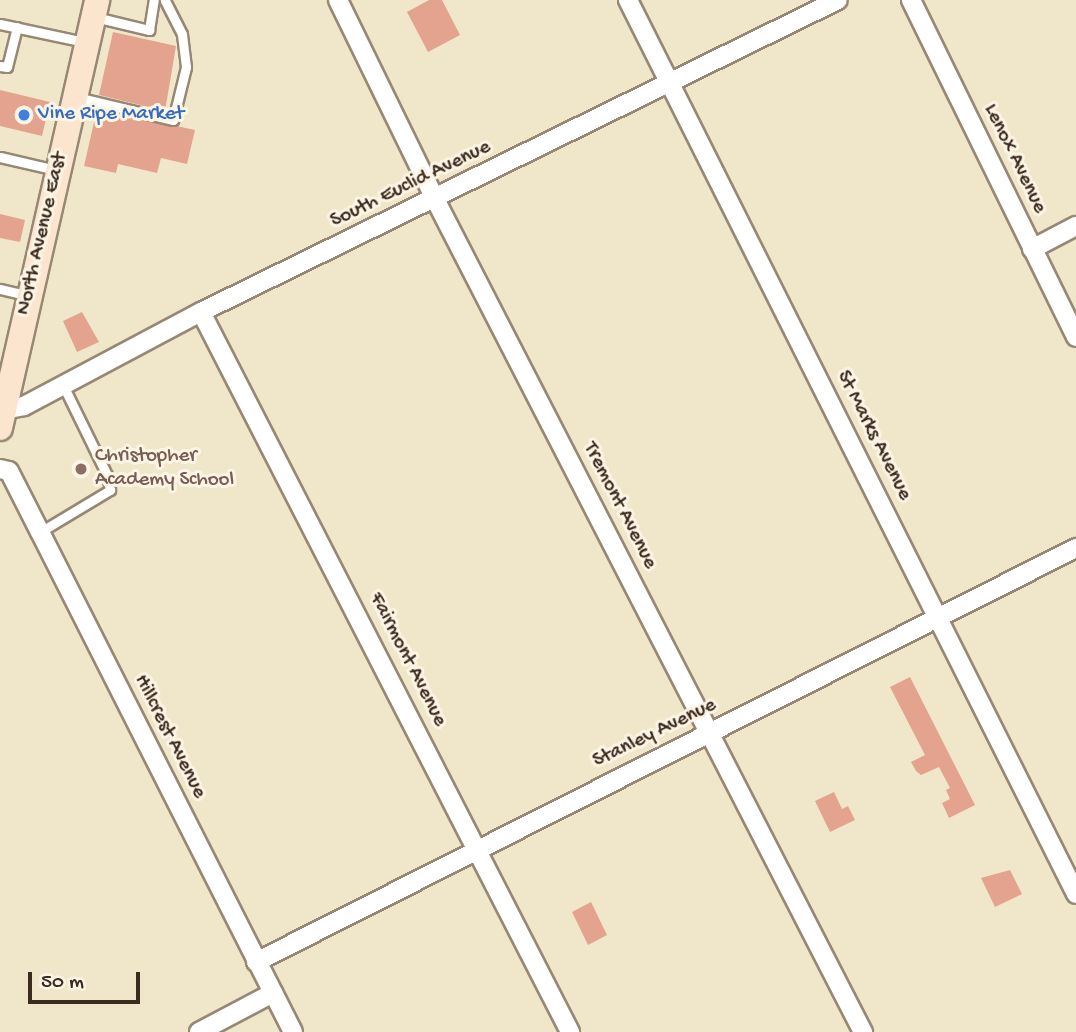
<!DOCTYPE html>
<html>
<head>
<meta charset="utf-8">
<style>
  body { margin:0 }
  #map { position:relative; width:1076px; height:1032px; overflow:hidden; background:#f0e7ca; font-family:"Gochi Hand",sans-serif }
  div>[style] { position:absolute }
  [style*='--x'] { left:calc(var(--x)*1px); top:calc(var(--y)*1px); width:calc(var(--w)*1px); rotate:calc(var(--a)*1deg) }
  .building>* { inset:0; background:#e4a38e }
  .roads { filter:drop-shadow(2px 0 #968874) drop-shadow(-2px 0 #968874) drop-shadow(0 2px #968874) drop-shadow(0 -2px #968874) }
  .lane>* { height:9px; margin:-4.5px; padding:0 4.5px; transform-origin:4.5px; border-radius:4.5px; background:#fff }
  .street>* { height:18px; margin:-9px; padding:0 9px; transform-origin:9px; border-radius:9px; background:#fff }
  .secondary>* { height:24px; margin:-12px; padding:0 12px; transform-origin:12px; border-radius:12px; background:#fce5cf }
  .dots>* { width:19px; height:19px; translate:-50% -50%; box-sizing:border-box; border:4px solid #fcf5e5; border-radius:50% }
  span { translate:-50% -50%; white-space:nowrap; text-align:center; line-height:1.15; -webkit-text-stroke:6px #fcf5e5; paint-order:stroke }
  .shop-label { font-size:21px; color:#366cbe }
  .left { translate:0 -50%; text-align:left }
  .street-label { font-size:21px; color:#3b2a1e }
  .education-label { font-size:21px; color:#785e54 }
  .scale { position:absolute; left:28px; top:972px; width:112px; height:32px; box-sizing:border-box; border:4px solid #3b2a1e; border-top:0; padding-left:9px; font-size:21px; line-height:24px; white-space:nowrap; color:#3b2a1e; -webkit-text-stroke:5px #fcf5e5; paint-order:stroke }
</style>
</head>
<body>
<div id="map">
  <div class="building">
    <i style="clip-path:polygon(429px 0,442px 0,460px 35px,428px 52px,407px 12px)"></i>
    <i style="clip-path:polygon(113px 32px,176px 46px,165px 111px,99px 95px)"></i>
    <i style="clip-path:polygon(0 90px,50px 102px,42px 136px,0 126px)"></i>
    <i style="clip-path:polygon(97px 109px,195px 130px,187px 164px,161px 158px,157px 173px,118px 164px,116px 173px,84px 166px)"></i>
    <i style="clip-path:polygon(0 214px,25px 220px,20px 242px,0 238px)"></i>
    <i style="clip-path:polygon(82px 312px,99px 342px,77px 352px,63px 321px)"></i>
    <i style="clip-path:polygon(910px 677px,975px 805px,949px 818px,942px 803px,950px 799px,946px 790px,950px 788px,939px 767px,921px 775px,916px 771px,911px 762px,925px 755px,890px 687px)"></i>
    <i style="clip-path:polygon(834px 792px,842px 809px,848px 806px,855px 820px,830px 832px,815px 801px)"></i>
    <i style="clip-path:polygon(1010px 870px,1022px 894px,995px 907px,981px 878px)"></i>
    <i style="clip-path:polygon(591px 902px,607px 935px,588px 945px,572px 912px)"></i>
  </div>
  <div class="roads">
    <div class="lane">
      <i style="--x:95;--y:17;--w:56;--a:13.5"></i>
      <i style="--x:149;--y:30;--w:30;--a:-81"></i>
      <i style="--x:0;--y:24;--w:87;--a:12"></i>
      <i style="--x:0;--y:66;--w:7;--a:8"></i>
      <i style="--x:7;--y:67;--w:41;--a:-76"></i>
      <i style="--x:76;--y:97;--w:100;--a:13.3"></i>
      <i style="--x:173;--y:120;--w:55;--a:-76.2"></i>
      <i style="--x:186;--y:67;--w:33;--a:-97"></i>
      <i style="--x:182;--y:34;--w:38;--a:-117"></i>
      <i style="--x:0;--y:157;--w:57;--a:13.1"></i>
      <i style="--x:0;--y:289;--w:28;--a:13"></i>
      <i style="--x:40;--y:532;--w:82;--a:-31"></i>
      <i style="--x:110;--y:490;--w:15;--a:-101"></i>
      <i style="--x:107;--y:475;--w:100;--a:-116.1"></i>
    </div>
    <div class="street">
      <i style="--x:338;--y:0;--w:221;--a:64"></i>
      <i style="--x:435;--y:199;--w:937;--a:62.81"></i>
      <i style="--x:628;--y:0;--w:1000;--a:63.38"></i>
      <i style="--x:911;--y:0;--w:375;--a:63.9"></i>
      <i style="--x:1032;--y:249;--w:50;--a:-27.6"></i>
      <i style="--x:201;--y:312;--w:809;--a:62.86"></i>
      <i style="--x:4;--y:410;--w:20;--a:-11"></i>
      <i style="--x:24;--y:406;--w:200;--a:-28"></i>
      <i style="--x:201;--y:312;--w:709;--a:-26.1"></i>
      <i style="--x:0;--y:469;--w:9;--a:13"></i>
      <i style="--x:9;--y:471;--w:68;--a:63.1"></i>
      <i style="--x:40;--y:532;--w:560;--a:63.16"></i>
      <i style="--x:256;--y:962;--w:919;--a:-26.79"></i>
      <i style="--x:199;--y:1032;--w:84;--a:-27.8"></i>
    </div>
    <div class="secondary">
      <i style="--x:0;--y:428;--w:439;--a:-77.2"></i>
    </div>
  </div>
  <div class="dots">
    <i style="left:24px;top:115px;background:#3f7fe0"></i>
    <i style="left:81px;top:469px;background:#8d6e63"></i>
  </div>
  <div class="shop-label">
    <span class="left" style="left:38px;top:115px">Vine Ripe Market</span>
  </div>
  <div class="street-label">
    <span style="left:1014px;top:159px;rotate:64deg">Lenox Avenue</span>
    <span style="left:411px;top:185px;rotate:-26deg">South Euclid Avenue</span>
    <span style="left:43px;top:234px;rotate:-77deg">North Avenue East</span>
    <span style="left:873px;top:436px;rotate:63deg">St Marks Avenue</span>
    <span style="left:619px;top:506px;rotate:63deg">Tremont Avenue</span>
    <span style="left:407px;top:660px;rotate:63deg">Fairmont Avenue</span>
    <span style="left:655px;top:734px;rotate:-26deg">Stanley Avenue</span>
    <span style="left:169px;top:737px;rotate:63deg">Hillcrest Avenue</span>
  </div>
  <div class="education-label">
    <span class="left" style="left:95px;top:469px">Christopher<br>Academy School</span>
  </div>
  <div class="scale">50 m</div>
</div>
</body>
</html>
